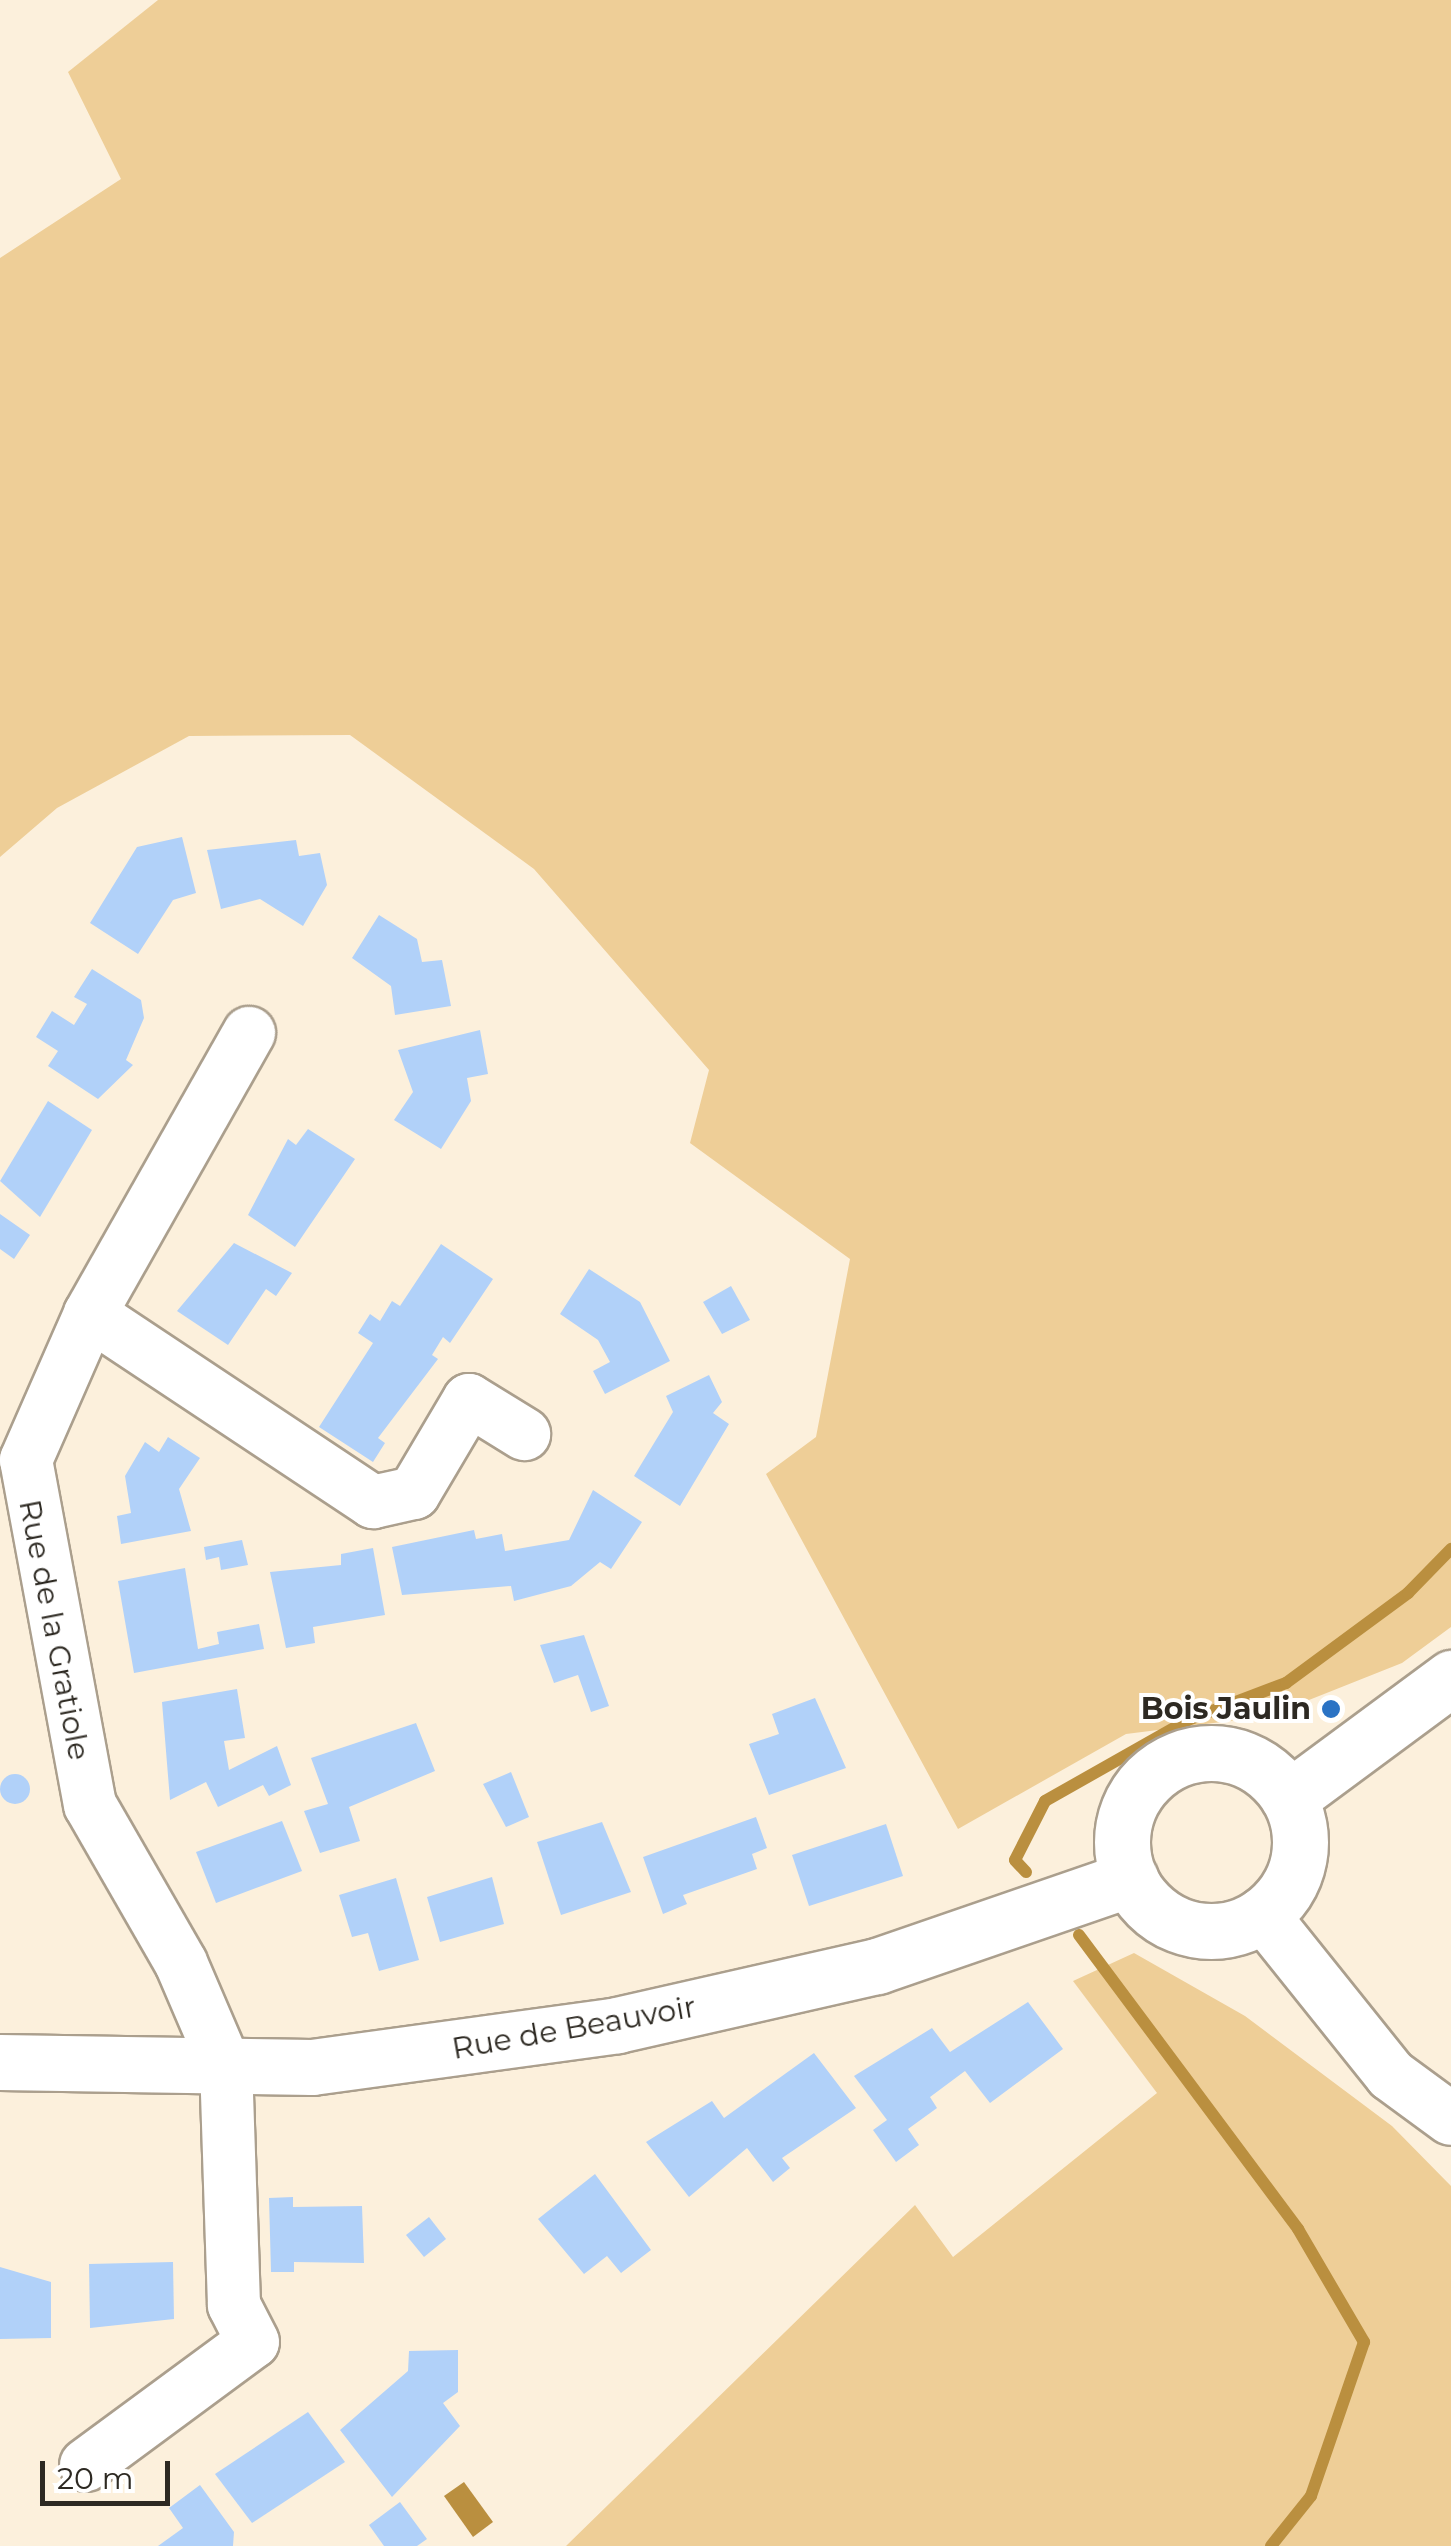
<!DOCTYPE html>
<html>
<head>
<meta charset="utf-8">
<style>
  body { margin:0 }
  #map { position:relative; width:1451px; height:2546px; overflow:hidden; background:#fcf0dc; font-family:Montserrat,sans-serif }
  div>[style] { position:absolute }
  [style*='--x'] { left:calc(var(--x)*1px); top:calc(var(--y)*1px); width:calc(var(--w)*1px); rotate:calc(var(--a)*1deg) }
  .green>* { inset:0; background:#eece97 }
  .water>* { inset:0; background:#ba8f3f }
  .stream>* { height:12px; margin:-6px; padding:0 6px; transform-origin:6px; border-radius:6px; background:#ba8f3f }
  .building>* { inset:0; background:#b1d1f9 }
  .round { border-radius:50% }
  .roads { filter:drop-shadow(2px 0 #ab9f8d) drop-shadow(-2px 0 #ab9f8d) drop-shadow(0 2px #ab9f8d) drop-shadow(0 -2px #ab9f8d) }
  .minor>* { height:52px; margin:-26px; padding:0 26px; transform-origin:26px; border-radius:26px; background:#fff }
  .tertiary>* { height:55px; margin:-27.5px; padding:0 27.5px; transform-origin:27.5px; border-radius:27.5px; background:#fff }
  .tertiary>.ring { margin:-27.5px; padding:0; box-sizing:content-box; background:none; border:55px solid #fff; border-radius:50% }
  .dots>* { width:28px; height:28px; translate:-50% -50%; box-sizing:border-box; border:5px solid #fff; border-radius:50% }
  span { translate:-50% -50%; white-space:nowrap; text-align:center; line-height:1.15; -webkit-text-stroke:8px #fff; paint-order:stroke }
  .street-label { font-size:30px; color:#2d2922 }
  .poi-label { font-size:30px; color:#2d2922; font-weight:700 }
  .right { translate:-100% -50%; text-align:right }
  .scale { position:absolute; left:40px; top:2461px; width:130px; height:45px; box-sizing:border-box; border:5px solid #2d2922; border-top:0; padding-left:12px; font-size:30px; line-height:35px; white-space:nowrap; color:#2d2922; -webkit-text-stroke:8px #fff; paint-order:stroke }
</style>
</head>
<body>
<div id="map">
  <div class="green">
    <i style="clip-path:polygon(158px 0,1451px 0,1451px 1627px,1402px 1663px,1269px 1716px,1126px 1734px,958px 1829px,766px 1474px,816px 1437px,850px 1259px,690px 1143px,709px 1070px,534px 869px,350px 735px,189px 736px,57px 808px,0 857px,0 258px,121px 179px,68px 72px)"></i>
    <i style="clip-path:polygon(1134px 1953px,1245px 2016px,1392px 2126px,1451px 2186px,1451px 2546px,566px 2546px,915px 2205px,953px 2257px,1157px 2093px,1073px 1981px)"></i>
  </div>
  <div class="water">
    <i style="clip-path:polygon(464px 2482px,493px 2522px,473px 2537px,444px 2496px)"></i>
  </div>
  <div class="stream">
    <i style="--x:1026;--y:1872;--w:16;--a:-133"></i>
    <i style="--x:1015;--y:1860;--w:66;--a:-63"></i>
    <i style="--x:1045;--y:1801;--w:164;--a:-29.5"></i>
    <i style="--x:1188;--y:1720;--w:105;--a:-20.7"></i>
    <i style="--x:1286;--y:1683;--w:152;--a:-36.4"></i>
    <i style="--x:1408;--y:1593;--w:62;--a:-45.7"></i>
    <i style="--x:1079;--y:1935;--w:367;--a:53.3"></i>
    <i style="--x:1298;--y:2229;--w:131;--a:59.7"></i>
    <i style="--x:1364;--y:2342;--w:163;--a:109"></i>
    <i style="--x:1311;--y:2496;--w:64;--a:128.7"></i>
  </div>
  <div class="building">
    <i style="clip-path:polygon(182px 837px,196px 893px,173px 900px,138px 954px,90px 923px,137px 847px)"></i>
    <i style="clip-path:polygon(296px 840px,299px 856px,320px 853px,327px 885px,303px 926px,260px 899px,221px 909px,207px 850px)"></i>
    <i style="clip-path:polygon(379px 915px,417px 939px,422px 962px,442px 960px,451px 1006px,395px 1015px,391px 986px,352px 958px)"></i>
    <i style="clip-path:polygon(92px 969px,141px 1000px,144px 1018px,126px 1060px,133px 1065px,98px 1099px,48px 1066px,58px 1051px,36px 1037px,52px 1011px,74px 1025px,87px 1004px,74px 997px)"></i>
    <i style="clip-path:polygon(480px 1030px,488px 1074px,467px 1078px,471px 1101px,441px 1149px,394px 1120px,413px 1092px,398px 1050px)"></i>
    <i style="clip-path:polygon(48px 1101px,92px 1130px,40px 1217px,0 1181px)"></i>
    <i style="clip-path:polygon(308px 1129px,355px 1159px,295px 1247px,248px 1215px,288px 1139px,296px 1145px)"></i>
    <i style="clip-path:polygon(0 1214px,30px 1235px,14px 1259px,0 1249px)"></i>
    <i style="clip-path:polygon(234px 1243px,292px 1273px,276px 1296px,266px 1289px,228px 1345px,177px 1311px)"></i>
    <i style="clip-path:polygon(441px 1244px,493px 1279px,450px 1343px,443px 1337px,432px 1355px,438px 1359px,378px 1438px,385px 1443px,373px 1462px,319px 1427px,373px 1343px,358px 1333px,370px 1314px,380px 1321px,392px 1301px,400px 1306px)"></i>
    <i style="clip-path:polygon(589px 1269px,640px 1302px,670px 1361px,605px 1394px,593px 1371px,610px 1362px,598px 1340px,560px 1314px)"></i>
    <i style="clip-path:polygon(731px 1286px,750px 1320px,722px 1334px,703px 1302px)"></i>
    <i style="clip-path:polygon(709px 1375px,722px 1402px,713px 1413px,729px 1424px,680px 1506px,634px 1476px,673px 1412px,666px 1396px)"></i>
    <i style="clip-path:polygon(168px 1437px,200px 1458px,179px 1489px,191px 1531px,121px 1544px,117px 1516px,131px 1513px,125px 1476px,145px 1442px,159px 1452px)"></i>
    <i style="clip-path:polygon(593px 1490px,642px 1522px,611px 1569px,600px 1562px,571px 1586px,514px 1601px,511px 1586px,402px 1595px,392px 1547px,474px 1530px,476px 1539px,502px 1534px,505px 1551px,569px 1540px)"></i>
    <i style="clip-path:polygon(242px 1540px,248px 1565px,221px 1570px,219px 1557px,206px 1560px,204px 1547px)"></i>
    <i style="clip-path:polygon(373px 1548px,385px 1615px,313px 1627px,315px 1643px,286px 1648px,270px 1572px,341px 1565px,341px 1554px)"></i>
    <i style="clip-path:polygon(185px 1568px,198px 1649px,219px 1644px,217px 1632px,259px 1624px,264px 1649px,134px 1673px,118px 1581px)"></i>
    <i style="clip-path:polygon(584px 1635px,609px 1706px,591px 1712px,578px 1675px,554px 1683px,540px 1645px)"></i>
    <i style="clip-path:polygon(237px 1689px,245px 1738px,224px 1741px,229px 1770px,277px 1746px,291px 1785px,269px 1796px,263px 1785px,218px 1807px,206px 1782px,170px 1800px,162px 1702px)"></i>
    <i style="clip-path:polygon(815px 1698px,846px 1768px,769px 1795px,749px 1744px,779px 1734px,772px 1714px)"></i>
    <i style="clip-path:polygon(416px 1723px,435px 1771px,349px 1807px,360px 1841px,320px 1853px,304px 1811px,328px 1804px,311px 1758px)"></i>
    <i style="clip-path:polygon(511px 1772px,529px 1817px,506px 1827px,483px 1784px)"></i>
    <i class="round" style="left:0;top:1774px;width:30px;height:30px"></i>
    <i style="clip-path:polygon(756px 1817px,767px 1848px,752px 1854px,757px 1869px,683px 1895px,687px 1904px,663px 1914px,643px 1857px)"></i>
    <i style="clip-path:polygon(282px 1821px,302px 1871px,216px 1903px,196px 1852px)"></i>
    <i style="clip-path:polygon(602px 1822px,631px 1892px,561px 1915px,537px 1842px)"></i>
    <i style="clip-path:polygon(886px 1824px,903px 1876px,809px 1906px,792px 1855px)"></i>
    <i style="clip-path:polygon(492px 1877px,504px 1924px,440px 1942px,427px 1897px)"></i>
    <i style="clip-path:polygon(396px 1878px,419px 1960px,379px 1971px,368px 1933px,352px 1937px,339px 1895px)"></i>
    <i style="clip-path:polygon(1028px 2002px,1063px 2049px,990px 2103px,965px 2071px,930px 2097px,937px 2108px,908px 2129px,919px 2145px,896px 2162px,873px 2130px,887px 2120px,854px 2076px,932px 2028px,950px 2052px)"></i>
    <i style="clip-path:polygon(814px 2053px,856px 2108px,782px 2158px,790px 2168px,773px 2182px,747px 2148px,689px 2197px,646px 2142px,712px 2101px,724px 2118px)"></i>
    <i style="clip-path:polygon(595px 2174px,651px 2250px,621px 2273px,607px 2256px,584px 2274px,538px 2219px)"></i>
    <i style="clip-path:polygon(293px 2197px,293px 2207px,362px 2206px,364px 2263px,294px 2262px,294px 2272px,271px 2272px,269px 2198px)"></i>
    <i style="clip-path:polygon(429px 2217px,446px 2239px,424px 2257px,406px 2235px)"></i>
    <i style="clip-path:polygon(173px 2262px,174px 2319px,90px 2328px,89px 2264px)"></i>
    <i style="clip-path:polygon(0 2267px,51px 2282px,51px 2338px,0 2339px)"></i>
    <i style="clip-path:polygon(458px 2350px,458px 2392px,443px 2403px,460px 2426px,392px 2497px,340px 2430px,408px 2371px,409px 2351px)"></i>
    <i style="clip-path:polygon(308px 2412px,345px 2462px,252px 2523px,215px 2474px)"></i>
    <i style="clip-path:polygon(200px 2485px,234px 2532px,233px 2546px,158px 2546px,183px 2528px,169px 2508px)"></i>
    <i style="clip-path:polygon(400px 2502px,427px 2539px,417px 2546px,384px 2546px,369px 2525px)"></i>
  </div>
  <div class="roads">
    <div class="minor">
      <i style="--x:90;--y:1314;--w:340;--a:33.6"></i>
      <i style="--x:373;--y:1502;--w:42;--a:-12.4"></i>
      <i style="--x:414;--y:1493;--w:108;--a:-59.4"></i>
      <i style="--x:469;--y:1400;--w:65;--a:31.7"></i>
      <i style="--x:1262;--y:1914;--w:206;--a:51.3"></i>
      <i style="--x:1391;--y:2075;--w:74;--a:36.3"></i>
      <i style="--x:86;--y:2465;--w:207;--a:-36.4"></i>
      <i style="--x:253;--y:2342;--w:42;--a:-117.2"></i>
      <i style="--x:234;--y:2305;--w:237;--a:-91.9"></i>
      <i style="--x:226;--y:2068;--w:114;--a:-113.2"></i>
      <i style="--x:181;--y:1963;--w:182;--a:-119.9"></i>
      <i style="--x:90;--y:1805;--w:351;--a:-100.5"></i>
      <i style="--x:26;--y:1460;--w:159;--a:-66.3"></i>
      <i style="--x:90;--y:1314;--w:323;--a:-60.5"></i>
    </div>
    <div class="tertiary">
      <i class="ring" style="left:1122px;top:1753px;width:123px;height:123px"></i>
      <i style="--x:1289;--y:1798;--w:202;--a:-36.5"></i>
      <i style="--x:0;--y:2062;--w:312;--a:0.9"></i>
      <i style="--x:312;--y:2067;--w:308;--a:-7.8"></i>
      <i style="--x:617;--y:2025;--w:267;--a:-12.8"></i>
      <i style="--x:877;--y:1966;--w:268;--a:-19"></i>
    </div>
  </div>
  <div class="dots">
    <i style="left:1331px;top:1709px;background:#2b73c4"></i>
  </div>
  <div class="street-label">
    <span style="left:54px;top:1630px;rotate:79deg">Rue de la Gratiole</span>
    <span style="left:574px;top:2028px;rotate:-10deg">Rue de Beauvoir</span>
  </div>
  <div class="poi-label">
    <span class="right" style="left:1311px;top:1709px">Bois Jaulin</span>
  </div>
  <div class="scale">20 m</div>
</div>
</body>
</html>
